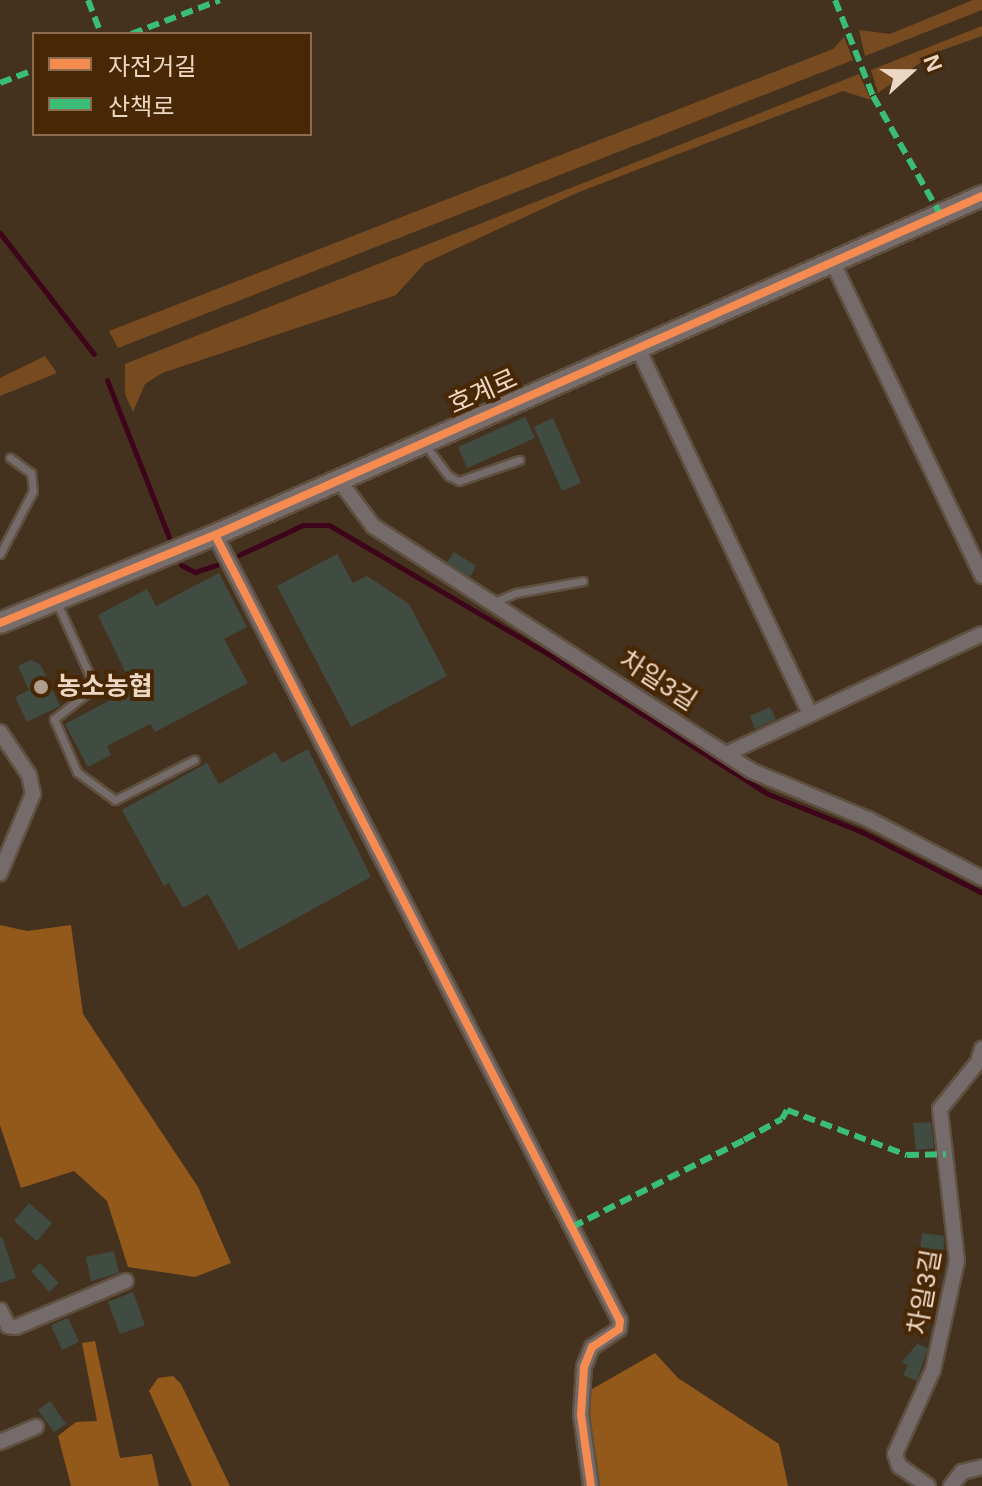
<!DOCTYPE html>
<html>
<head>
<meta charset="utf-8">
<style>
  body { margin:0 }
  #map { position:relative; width:982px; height:1486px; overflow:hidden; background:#44321f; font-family:Arial,"Noto Sans KR",sans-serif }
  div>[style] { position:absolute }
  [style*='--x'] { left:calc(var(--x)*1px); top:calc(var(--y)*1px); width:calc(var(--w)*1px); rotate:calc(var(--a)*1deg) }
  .green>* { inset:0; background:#774b1f }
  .forest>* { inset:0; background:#92591a }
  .stream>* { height:5px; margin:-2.5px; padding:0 2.5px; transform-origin:2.5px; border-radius:2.5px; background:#3e051a }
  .building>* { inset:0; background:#404c41 }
  .roads { filter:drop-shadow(2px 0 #5f5040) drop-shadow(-2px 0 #5f5040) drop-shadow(0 2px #5f5040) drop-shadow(0 -2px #5f5040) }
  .lane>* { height:7px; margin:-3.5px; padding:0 3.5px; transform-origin:3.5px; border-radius:3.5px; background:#756b6b }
  .street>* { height:14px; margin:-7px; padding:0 7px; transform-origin:7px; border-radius:7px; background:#756b6b }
  .secondary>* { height:20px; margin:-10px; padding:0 10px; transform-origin:10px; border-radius:10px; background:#786d6b }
  .quiet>* { height:6px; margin-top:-3px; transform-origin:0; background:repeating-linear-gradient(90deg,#3abd76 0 12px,transparent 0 18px) }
  .cycleway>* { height:8px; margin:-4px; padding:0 4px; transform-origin:4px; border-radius:4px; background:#f68b52 }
  .dots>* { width:22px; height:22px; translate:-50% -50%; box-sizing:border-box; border:4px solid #482704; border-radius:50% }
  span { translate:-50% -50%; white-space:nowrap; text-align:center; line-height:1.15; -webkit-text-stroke:8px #482704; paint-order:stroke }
  .street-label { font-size:26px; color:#ecd7c5 }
  .poi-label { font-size:26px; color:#ecd7c5; font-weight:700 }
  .left { translate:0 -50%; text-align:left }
  .legend { position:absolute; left:32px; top:32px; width:280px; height:104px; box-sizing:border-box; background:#482704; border:2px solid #8a6d51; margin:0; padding:10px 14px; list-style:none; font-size:24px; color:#ecd7c5 }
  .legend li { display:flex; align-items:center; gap:16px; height:40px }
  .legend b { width:40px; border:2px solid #8a6d51 }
  .north { position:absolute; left:870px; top:32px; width:80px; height:80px; -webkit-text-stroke:6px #482704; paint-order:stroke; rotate:69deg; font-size:22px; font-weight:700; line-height:32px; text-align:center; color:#ecd7c5 }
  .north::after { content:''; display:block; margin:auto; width:28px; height:36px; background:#ecd7c5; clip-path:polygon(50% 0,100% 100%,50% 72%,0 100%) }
</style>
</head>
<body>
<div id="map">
  <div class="green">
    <i style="clip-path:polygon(973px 0,982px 0,982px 10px,865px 56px,859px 30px,890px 34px)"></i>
    <i style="clip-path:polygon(982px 26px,982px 36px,934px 53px,878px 93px,871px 70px)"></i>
    <i style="clip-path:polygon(844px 37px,853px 60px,118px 348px,109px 331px,833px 49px)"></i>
    <i style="clip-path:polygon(859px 74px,871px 100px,843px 91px,579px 192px,425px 263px,396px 295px,162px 373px,145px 384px,133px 412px,125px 394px,125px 364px)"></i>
    <i style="clip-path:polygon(45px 356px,57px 373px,0 396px,0 378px)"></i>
  </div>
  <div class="forest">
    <i style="clip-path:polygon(0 925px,27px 931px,71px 925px,83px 1014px,198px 1187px,231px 1263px,195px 1277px,128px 1267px,107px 1201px,74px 1171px,21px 1188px,0 1125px)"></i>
    <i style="clip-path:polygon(95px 1341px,120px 1458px,152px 1454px,159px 1486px,71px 1486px,58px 1436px,76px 1422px,97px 1421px,82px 1343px)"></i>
    <i style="clip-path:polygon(655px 1353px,678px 1378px,779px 1444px,788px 1486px,597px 1486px,587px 1430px,587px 1392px)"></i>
    <i style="clip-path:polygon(173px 1376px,181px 1384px,230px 1486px,192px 1486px,149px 1391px,158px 1378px)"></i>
  </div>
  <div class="stream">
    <i style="--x:0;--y:233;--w:153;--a:52.2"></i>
    <i style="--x:107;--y:380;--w:169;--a:68.5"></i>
    <i style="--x:239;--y:555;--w:71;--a:-25.1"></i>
    <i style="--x:303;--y:525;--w:26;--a:0"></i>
    <i style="--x:329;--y:525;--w:254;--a:30.5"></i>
    <i style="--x:548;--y:654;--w:259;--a:32.5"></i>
    <i style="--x:766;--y:793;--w:104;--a:22.1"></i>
    <i style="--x:862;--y:832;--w:135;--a:26.9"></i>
    <i style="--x:181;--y:565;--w:16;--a:27"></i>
    <i style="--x:195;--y:572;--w:23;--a:-18"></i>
  </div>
  <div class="building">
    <i style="clip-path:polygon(525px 417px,535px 438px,467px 468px,458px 447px)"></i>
    <i style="clip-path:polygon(553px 418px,581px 483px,562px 491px,534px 427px)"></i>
    <i style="clip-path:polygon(454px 552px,476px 566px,470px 577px,447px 562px)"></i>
    <i style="clip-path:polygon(337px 554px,353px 583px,367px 576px,409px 604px,447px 676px,351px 727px,277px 586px)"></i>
    <i style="clip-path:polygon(219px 573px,247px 627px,224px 639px,248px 683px,155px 732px,150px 724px,107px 746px,111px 755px,88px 767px,65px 724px,133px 688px,98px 615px,147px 589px,156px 606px)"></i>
    <i style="clip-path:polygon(31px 660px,40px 664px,60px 706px,27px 722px,15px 697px,29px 690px,18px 666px)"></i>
    <i style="clip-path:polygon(770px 707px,776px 719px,755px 729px,750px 716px)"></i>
    <i style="clip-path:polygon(308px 749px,371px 877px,239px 950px,208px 894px,183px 908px,169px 883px,164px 886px,122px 810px,207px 763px,219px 784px,275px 752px,282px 763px)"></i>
    <i style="clip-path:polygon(931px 1122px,934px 1148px,916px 1150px,913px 1123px)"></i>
    <i style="clip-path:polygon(29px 1203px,52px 1223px,37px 1241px,14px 1221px)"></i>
    <i style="clip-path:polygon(922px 1233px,944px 1236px,943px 1271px,918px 1267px)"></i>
    <i style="clip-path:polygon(2px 1237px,16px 1278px,0 1283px,0 1238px)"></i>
    <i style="clip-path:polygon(114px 1251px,119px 1273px,91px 1281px,86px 1257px)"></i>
    <i style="clip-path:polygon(40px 1263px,59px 1283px,49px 1292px,31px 1271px)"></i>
    <i style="clip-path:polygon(133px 1292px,145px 1325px,120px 1334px,108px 1302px)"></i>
    <i style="clip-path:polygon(68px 1318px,79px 1342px,62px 1350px,51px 1325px)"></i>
    <i style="clip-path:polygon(917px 1344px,928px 1348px,917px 1381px,903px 1375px,908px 1365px,902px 1362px)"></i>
    <i style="clip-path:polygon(50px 1401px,66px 1424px,54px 1432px,38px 1410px)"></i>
  </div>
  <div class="roads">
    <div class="lane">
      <i style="--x:426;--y:446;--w:38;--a:53"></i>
      <i style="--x:449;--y:476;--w:11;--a:27"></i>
      <i style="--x:459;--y:481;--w:64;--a:-19.3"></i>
      <i style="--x:0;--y:554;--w:71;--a:-62.4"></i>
      <i style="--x:33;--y:491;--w:18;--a:-96"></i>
      <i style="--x:31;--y:473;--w:26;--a:-144"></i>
      <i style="--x:57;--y:603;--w:92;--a:65.7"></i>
      <i style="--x:95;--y:687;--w:52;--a:142"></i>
      <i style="--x:54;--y:719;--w:58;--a:66.5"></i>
      <i style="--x:77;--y:772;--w:47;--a:36.4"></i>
      <i style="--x:115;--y:800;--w:89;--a:-26.9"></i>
      <i style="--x:492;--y:603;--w:26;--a:-23"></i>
      <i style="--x:516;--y:593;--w:68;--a:-10.2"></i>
    </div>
    <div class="street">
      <i style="--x:832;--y:261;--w:349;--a:64.5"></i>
      <i style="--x:637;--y:346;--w:406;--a:64.8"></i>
      <i style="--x:338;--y:479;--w:59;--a:53.3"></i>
      <i style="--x:373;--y:526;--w:451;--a:32.9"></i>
      <i style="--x:752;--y:771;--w:126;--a:22.5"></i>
      <i style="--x:868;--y:819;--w:128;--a:27.4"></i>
      <i style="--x:215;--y:535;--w:884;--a:62.74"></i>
      <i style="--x:620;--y:1321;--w:8;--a:97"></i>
      <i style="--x:619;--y:1329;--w:32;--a:146"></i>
      <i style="--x:592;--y:1347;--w:22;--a:112"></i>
      <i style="--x:584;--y:1367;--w:48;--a:93.6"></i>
      <i style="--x:581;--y:1415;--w:72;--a:82"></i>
      <i style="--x:0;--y:732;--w:52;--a:56"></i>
      <i style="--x:29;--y:775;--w:19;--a:78"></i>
      <i style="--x:33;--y:794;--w:86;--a:112.7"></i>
      <i style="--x:726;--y:754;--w:283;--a:-25.1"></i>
      <i style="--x:0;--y:1310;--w:18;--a:63"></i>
      <i style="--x:8;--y:1326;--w:8;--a:7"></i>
      <i style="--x:16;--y:1327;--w:119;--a:-22.7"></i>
      <i style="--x:0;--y:1442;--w:39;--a:-23"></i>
      <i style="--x:928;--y:1486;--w:35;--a:-145"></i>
      <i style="--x:899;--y:1466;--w:13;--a:-108"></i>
      <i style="--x:895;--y:1454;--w:92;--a:-65.7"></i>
      <i style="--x:933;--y:1370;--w:112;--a:-77.6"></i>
      <i style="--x:957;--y:1261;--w:153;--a:-96.4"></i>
      <i style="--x:940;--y:1109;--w:60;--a:-51"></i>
      <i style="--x:978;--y:1062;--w:14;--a:-73"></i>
      <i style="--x:951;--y:1486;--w:18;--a:-52"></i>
      <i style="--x:962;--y:1472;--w:21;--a:-14"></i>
    </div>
    <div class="secondary">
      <i style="--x:0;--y:623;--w:232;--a:-22.3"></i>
      <i style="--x:215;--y:535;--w:839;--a:-23.84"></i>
    </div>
  </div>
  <div class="quiet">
    <i style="--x:88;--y:0;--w:36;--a:69"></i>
    <i style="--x:835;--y:0;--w:103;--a:68.4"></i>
    <i style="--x:873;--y:96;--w:136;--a:60.4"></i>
    <i style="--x:131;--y:34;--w:95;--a:-20.9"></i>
    <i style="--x:0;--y:83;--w:36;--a:-21"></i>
    <i style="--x:572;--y:1227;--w:193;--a:-26.8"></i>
    <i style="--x:744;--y:1140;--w:43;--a:-28.9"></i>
    <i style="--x:782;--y:1119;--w:10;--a:-61"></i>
    <i style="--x:787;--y:1110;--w:128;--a:20.6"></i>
    <i style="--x:907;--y:1155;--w:39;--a:-1"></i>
  </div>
  <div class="cycleway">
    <i style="--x:215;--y:535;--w:884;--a:62.74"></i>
    <i style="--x:620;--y:1321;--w:8;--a:97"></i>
    <i style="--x:619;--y:1329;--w:32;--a:146"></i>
    <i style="--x:592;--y:1347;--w:22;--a:112"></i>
    <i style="--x:584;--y:1367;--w:48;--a:93.6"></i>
    <i style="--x:581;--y:1415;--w:72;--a:82"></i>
    <i style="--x:0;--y:623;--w:232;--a:-22.3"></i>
    <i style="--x:215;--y:535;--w:839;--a:-23.84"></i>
  </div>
  <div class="dots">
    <i style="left:41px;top:687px;background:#b19d8b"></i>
  </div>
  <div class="street-label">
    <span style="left:483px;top:392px;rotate:-24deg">호계로</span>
    <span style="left:658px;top:681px;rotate:33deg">차일3길</span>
    <span style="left:925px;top:1292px;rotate:-80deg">차일3길</span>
  </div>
  <div class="poi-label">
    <span class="left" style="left:57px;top:687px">농소농협</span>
  </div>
  <ul class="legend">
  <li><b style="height:10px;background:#f68b52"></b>자전거길</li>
  <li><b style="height:10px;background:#3abd76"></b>산책로</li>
  </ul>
  <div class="north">N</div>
</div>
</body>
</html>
